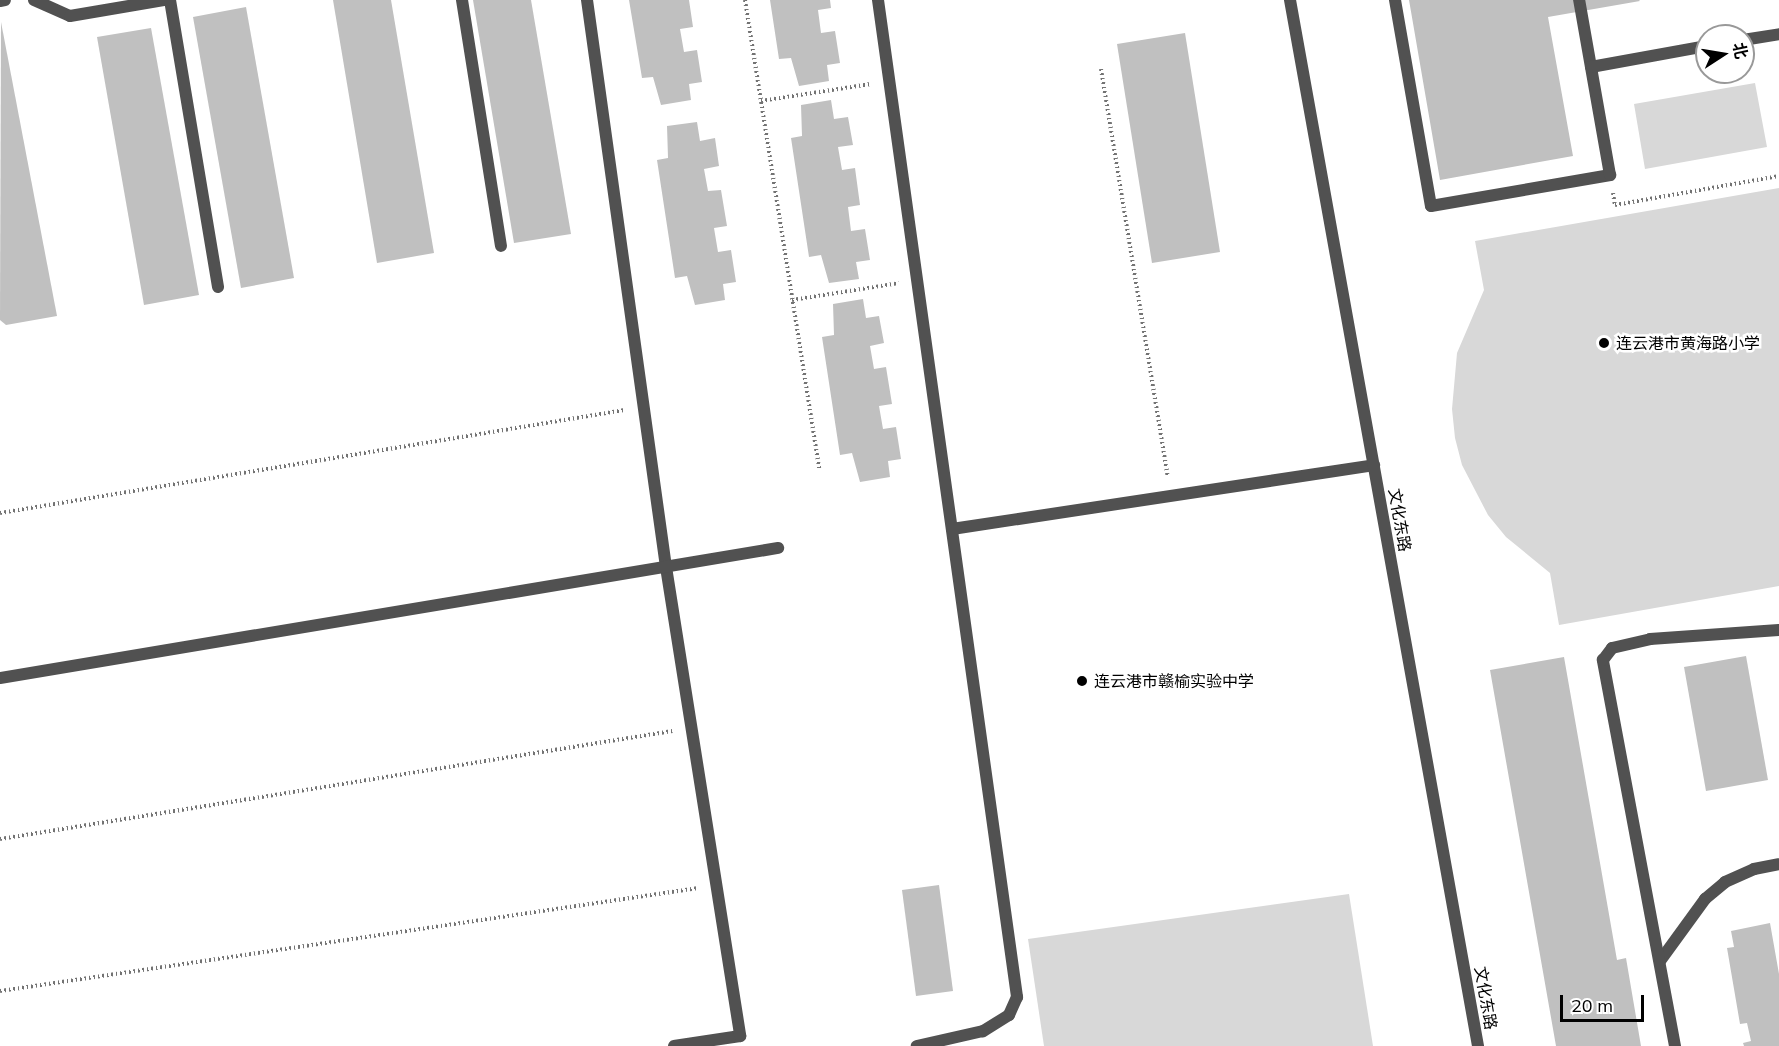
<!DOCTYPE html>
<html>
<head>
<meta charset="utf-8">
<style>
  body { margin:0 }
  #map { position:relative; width:1779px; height:1046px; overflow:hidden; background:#fff; font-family:Mulish,"Noto Sans SC",sans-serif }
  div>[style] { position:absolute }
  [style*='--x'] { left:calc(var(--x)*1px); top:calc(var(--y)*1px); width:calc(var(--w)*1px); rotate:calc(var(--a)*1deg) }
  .green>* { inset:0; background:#d8d8d8 }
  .building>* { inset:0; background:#c0c0c0 }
  .path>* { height:4px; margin-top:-2px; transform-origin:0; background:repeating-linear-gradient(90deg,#737373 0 1.5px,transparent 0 4.5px) }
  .service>* { height:12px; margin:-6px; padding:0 6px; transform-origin:6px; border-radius:6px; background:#515151 }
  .minor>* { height:12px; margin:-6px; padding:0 6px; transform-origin:6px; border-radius:6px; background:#515151 }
  .tertiary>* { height:12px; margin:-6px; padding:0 6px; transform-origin:6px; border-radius:6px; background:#515151 }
  .dots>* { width:16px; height:16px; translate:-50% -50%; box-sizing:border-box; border:3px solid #fff; border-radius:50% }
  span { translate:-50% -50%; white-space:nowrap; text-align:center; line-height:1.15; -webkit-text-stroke:5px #fff; paint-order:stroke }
  .poi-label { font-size:16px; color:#000 }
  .left { translate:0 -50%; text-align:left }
  .street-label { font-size:16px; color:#000 }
  .north { position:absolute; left:1695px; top:24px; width:60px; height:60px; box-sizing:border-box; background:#fff; border:2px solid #999; border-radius:50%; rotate:78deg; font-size:16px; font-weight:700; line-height:24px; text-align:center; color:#000 }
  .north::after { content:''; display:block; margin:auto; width:21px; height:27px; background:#000; clip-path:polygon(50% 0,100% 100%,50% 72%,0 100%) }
  .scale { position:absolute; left:1560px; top:995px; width:84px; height:27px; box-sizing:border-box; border:3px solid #000; border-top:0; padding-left:8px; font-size:18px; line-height:21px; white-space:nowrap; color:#000; -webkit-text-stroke:4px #fff; paint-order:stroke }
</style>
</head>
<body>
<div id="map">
  <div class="green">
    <i style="clip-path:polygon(1755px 83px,1767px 147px,1645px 169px,1634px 104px)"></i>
    <i style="clip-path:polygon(1779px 188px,1779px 586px,1559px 625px,1550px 573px,1506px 537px,1488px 515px,1462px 465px,1455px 438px,1452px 409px,1457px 353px,1484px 290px,1475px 241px)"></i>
    <i style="clip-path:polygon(1349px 894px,1373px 1046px,1044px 1046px,1028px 939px)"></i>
  </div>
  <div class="building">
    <i style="clip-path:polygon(333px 0,391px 0,434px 253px,377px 263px)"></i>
    <i style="clip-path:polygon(473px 0,531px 0,571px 234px,514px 243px)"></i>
    <i style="clip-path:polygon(629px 0,689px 0,693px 27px,680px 29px,684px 52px,697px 50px,702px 82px,689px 84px,691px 100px,661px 105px,653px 77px,642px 78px)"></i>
    <i style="clip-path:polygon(770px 0,830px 0,831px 8px,818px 10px,821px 33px,835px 31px,840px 63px,827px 65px,829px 81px,799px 86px,791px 58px,779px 59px)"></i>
    <i style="clip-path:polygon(1409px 0,1639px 0,1640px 1px,1548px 17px,1573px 156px,1440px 180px)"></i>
    <i style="clip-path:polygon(246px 7px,294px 278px,241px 288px,193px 17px)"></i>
    <i style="clip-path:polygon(1px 22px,57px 316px,6px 325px,0 320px)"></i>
    <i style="clip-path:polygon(151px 28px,199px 295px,144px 305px,97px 37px)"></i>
    <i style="clip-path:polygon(1185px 33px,1220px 252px,1152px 263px,1117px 44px)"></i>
    <i style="clip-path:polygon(831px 100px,834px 119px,848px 117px,853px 145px,838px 147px,842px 170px,855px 168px,860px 205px,848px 207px,851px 231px,865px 229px,870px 260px,856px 262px,859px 279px,829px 283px,821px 255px,809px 257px,791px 138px,802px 136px,801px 105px)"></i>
    <i style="clip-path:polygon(697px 122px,700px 141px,715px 138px,719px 166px,704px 169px,708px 191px,721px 190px,727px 226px,714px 228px,718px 252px,731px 250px,736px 282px,723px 284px,725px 300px,695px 305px,687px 276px,675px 278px,657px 160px,668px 158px,667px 126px)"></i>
    <i style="clip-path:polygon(863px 299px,866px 318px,879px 316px,884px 343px,870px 346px,874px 369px,886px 367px,892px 404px,879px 406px,883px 429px,896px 427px,901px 459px,888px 461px,890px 477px,860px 482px,852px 453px,840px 455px,822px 337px,834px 335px,833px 304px)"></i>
    <i style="clip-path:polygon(1746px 656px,1768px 780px,1706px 791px,1684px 667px)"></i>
    <i style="clip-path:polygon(1564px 657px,1617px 960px,1626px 958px,1641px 1046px,1556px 1046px,1490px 670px)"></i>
    <i style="clip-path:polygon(939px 885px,953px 991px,916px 996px,902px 890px)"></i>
    <i style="clip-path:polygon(1770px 923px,1779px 974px,1779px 1046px,1744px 1046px,1743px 1043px,1751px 1041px,1747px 1023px,1740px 1024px,1727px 948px,1734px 947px,1731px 931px)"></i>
  </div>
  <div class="path">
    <i style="--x:745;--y:0;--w:475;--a:81"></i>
    <i style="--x:1101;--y:69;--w:413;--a:80.7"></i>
    <i style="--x:761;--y:101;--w:111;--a:-8.8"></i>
    <i style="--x:1613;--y:193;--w:12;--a:81"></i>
    <i style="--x:1615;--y:205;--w:167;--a:-10"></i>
    <i style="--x:792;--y:300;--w:108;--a:-9"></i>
    <i style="--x:0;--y:513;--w:633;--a:-9.36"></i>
    <i style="--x:0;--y:839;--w:681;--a:-9.13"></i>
    <i style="--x:0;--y:991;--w:706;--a:-8.39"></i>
  </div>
  <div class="service">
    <i style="--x:34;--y:0;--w:39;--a:24"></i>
    <i style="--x:70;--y:16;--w:95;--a:-9.7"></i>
    <i style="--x:170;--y:0;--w:291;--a:80.5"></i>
    <i style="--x:462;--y:0;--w:249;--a:81"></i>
    <i style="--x:878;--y:0;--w:1007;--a:82.06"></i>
    <i style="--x:1017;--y:997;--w:20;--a:114"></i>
    <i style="--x:1009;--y:1015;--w:31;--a:148"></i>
    <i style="--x:983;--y:1031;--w:68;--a:167.2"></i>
    <i style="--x:1395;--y:0;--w:209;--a:80.1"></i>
    <i style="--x:1431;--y:206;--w:182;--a:-9.8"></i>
    <i style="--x:1610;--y:175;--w:178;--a:-100"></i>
    <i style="--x:0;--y:1;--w:5;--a:-11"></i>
    <i style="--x:1743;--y:40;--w:36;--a:-9"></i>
    <i style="--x:1591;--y:67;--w:118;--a:-10.3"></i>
    <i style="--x:952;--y:529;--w:427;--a:-8.6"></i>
    <i style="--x:1660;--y:961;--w:77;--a:-54"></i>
    <i style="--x:1705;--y:899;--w:26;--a:-40"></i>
    <i style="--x:1725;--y:882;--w:32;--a:-24"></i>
    <i style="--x:1754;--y:869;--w:25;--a:-11"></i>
    <i style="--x:674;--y:1046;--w:67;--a:-8.6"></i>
    <i style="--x:1675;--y:1046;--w:393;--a:-100.6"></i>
    <i style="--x:1603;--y:660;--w:15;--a:-53"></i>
    <i style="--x:1612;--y:648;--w:39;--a:-13"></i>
    <i style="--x:1650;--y:639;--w:129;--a:-4"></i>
  </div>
  <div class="minor">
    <i style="--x:587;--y:0;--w:572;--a:82.07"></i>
    <i style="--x:666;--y:567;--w:475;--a:81"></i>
    <i style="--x:0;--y:678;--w:789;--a:-9.49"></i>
  </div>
  <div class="tertiary">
    <i style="--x:1290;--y:0;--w:1063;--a:79.81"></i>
  </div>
  <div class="dots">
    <i style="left:1604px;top:343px;background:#000"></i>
    <i style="left:1082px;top:681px;background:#000"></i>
  </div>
  <div class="poi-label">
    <span class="left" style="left:1616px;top:343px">连云港市黄海路小学</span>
    <span class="left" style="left:1094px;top:681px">连云港市赣榆实验中学</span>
  </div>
  <div class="street-label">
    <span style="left:1400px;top:520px;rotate:80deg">文化东路</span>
    <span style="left:1486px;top:998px;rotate:80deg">文化东路</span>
  </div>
  <div class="north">北</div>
  <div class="scale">20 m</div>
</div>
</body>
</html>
